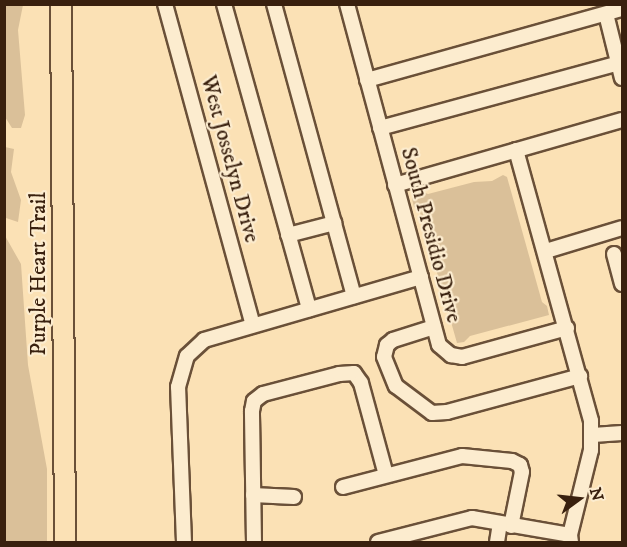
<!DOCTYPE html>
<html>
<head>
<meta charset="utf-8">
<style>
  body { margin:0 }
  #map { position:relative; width:627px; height:547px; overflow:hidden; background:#fbe1b5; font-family:"IM FELL DW Pica",serif }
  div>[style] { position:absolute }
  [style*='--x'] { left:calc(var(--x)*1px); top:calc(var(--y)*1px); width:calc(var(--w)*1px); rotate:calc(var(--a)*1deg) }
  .green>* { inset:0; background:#dac099 }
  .roads { filter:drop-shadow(2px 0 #6a5038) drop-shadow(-2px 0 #6a5038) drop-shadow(0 2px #6a5038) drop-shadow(0 -2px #6a5038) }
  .minor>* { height:14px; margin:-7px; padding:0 7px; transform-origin:7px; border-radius:7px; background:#fceccf }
  .highway>* { height:20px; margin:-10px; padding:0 10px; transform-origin:10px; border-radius:10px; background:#fbe1b5 }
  span { translate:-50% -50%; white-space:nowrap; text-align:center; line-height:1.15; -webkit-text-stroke:4.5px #fceccf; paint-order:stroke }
  .street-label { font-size:22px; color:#39200e }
  .frame { position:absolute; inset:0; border:6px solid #39200e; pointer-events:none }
  .north { position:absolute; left:549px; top:469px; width:60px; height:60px; -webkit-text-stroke:4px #fceccf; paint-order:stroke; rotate:75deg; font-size:16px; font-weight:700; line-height:24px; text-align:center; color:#39200e }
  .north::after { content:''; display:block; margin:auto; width:21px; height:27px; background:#39200e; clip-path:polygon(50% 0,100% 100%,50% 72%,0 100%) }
</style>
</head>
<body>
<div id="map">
  <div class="green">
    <i style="clip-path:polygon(4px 5px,23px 5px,18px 30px,25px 115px,21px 128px,12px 128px,5px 117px)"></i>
    <i style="clip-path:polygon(5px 147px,14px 149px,11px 172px,21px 200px,18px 222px,6px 218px,5px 214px)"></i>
    <i style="clip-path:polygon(503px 175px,507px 177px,542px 302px,547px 306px,549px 315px,470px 336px,464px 342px,457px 343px,419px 209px,414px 207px,412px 199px,414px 195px,423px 192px,428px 194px,474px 182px,492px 181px)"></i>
    <i style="clip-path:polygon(4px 234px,21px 264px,28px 365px,47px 469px,47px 542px,5px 542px)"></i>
  </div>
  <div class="roads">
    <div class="minor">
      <i style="--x:165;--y:4;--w:333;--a:74.7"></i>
      <i style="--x:224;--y:4;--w:317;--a:74.4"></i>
      <i style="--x:274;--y:4;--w:303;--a:74.7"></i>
      <i style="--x:347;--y:4;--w:353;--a:74.9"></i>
      <i style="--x:439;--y:345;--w:16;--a:40"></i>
      <i style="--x:451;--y:355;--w:11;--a:10"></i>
      <i style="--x:462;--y:357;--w:109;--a:-15.4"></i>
      <i style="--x:606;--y:14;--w:66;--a:76"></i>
      <i style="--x:367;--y:80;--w:265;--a:-15.6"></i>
      <i style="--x:380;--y:128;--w:248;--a:-15.2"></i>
      <i style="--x:516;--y:150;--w:281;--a:74.5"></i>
      <i style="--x:591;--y:421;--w:29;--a:90"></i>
      <i style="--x:591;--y:450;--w:88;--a:103.9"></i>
      <i style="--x:570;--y:535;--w:7;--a:82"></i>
      <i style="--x:395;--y:185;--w:236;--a:-16"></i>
      <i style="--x:288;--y:235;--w:48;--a:-14.6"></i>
      <i style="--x:546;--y:251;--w:79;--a:-16.8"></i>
      <i style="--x:614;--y:254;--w:31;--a:75"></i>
      <i style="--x:434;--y:327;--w:43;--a:162.4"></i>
      <i style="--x:393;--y:340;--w:8;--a:140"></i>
      <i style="--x:387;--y:345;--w:12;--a:104"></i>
      <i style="--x:384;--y:357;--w:31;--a:68"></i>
      <i style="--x:396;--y:386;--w:45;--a:36.9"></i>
      <i style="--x:432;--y:413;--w:15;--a:-4"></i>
      <i style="--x:447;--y:412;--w:138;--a:-15.1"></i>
      <i style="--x:593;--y:435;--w:29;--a:-4"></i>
      <i style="--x:343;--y:487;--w:123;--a:-14.6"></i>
      <i style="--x:462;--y:456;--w:50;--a:5.7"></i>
      <i style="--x:512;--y:461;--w:9;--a:27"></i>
      <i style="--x:520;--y:465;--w:7;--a:74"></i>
      <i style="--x:522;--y:472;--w:55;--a:101.5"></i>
      <i style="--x:253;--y:495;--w:41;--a:2.8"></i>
      <i style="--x:184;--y:542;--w:155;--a:-92.2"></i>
      <i style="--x:178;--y:387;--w:32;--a:-74"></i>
      <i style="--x:187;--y:356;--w:23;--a:-43"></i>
      <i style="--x:204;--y:340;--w:226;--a:-16.2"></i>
      <i style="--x:254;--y:542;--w:131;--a:-90.9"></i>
      <i style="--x:252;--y:411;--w:10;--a:-79"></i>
      <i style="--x:254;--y:401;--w:11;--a:-38"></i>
      <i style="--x:263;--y:394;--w:79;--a:-14.7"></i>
      <i style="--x:339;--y:374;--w:15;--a:-4"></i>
      <i style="--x:354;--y:373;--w:12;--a:55"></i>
      <i style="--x:361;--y:383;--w:95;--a:74.8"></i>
      <i style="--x:378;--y:542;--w:97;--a:-14.3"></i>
      <i style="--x:472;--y:518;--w:99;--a:9.8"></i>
      <i style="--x:497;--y:542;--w:18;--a:-81"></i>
    </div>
    <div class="highway">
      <i style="--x:61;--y:4;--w:538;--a:89.57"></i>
    </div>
  </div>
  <div class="street-label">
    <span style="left:230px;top:159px;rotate:75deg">West Josselyn Drive</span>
    <span style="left:431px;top:235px;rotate:75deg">South Presidio Drive</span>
    <span style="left:39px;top:274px;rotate:-90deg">Purple Heart Trail</span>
  </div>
  <div class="frame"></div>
  <div class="north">N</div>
</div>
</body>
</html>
